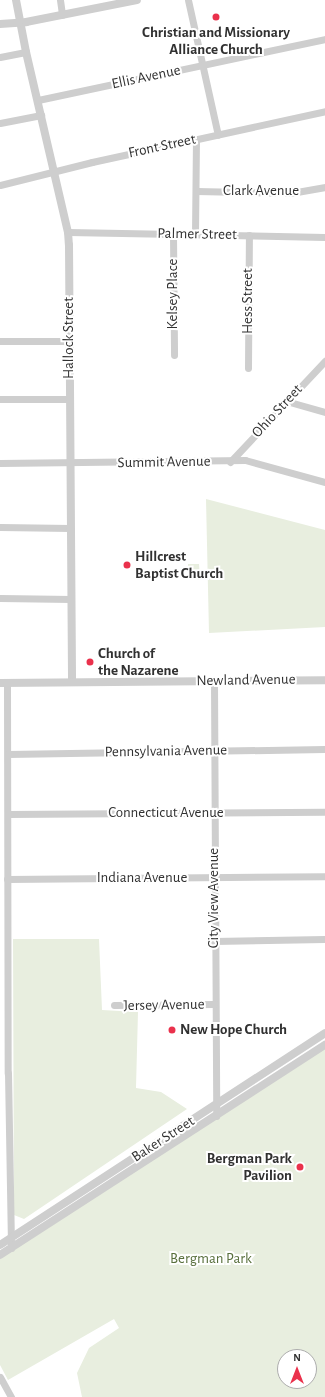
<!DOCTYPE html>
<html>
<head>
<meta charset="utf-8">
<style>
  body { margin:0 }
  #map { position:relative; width:325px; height:1397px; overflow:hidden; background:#fff; font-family:"Alegreya Sans",sans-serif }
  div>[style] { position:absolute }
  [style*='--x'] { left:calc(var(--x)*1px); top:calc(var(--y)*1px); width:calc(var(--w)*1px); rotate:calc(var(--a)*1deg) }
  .green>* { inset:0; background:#e8eedf }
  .minor>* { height:7px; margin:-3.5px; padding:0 3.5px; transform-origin:3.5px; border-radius:3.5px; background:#cecece }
  .tertiary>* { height:8px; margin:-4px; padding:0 4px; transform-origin:4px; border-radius:4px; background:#cecece }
  .dots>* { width:11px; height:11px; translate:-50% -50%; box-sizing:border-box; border:2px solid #fff; border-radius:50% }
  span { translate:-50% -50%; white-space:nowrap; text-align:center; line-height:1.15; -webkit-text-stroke:4px #fff; paint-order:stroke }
  .poi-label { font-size:15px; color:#313131; font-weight:700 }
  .left { translate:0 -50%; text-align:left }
  .right { translate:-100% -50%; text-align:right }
  .street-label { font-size:15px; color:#313131 }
  .park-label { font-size:15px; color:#586f3c }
  .north { position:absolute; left:277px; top:1349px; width:40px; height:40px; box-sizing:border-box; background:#fff; border:1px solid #adadad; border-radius:50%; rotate:0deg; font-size:11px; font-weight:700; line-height:16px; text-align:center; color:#313131 }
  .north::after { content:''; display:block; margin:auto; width:14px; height:18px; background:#ea314c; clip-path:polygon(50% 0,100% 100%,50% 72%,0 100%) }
</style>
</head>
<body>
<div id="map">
  <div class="green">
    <i style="clip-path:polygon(206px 499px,325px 530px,325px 627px,209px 633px)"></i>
    <i style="clip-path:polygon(188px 564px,199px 564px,200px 580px,188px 580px)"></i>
    <i style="clip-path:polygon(13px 939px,99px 939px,102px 1010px,138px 1012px,136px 1088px,161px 1092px,187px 1109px,24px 1219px,14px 1215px)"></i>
    <i style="clip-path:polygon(evenodd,325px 1046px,325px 1397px,82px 1397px,77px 1373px,89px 1348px,119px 1328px,114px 1319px,8px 1380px,0 1365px,0 1257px,325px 1046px,285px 1357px,309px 1357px,309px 1381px,285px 1381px,285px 1357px)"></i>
  </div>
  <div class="minor">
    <i style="--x:60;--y:0;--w:15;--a:82"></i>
    <i style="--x:188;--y:0;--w:138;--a:77.5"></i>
    <i style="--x:0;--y:57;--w:26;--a:-11"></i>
    <i style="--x:38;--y:100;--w:293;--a:-12"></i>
    <i style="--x:0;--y:123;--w:42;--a:-11"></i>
    <i style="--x:0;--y:185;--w:95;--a:-14"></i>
    <i style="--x:92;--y:162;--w:239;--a:-12.3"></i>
    <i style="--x:196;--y:191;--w:95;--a:1.2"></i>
    <i style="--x:291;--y:193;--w:35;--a:-10"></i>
    <i style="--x:68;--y:232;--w:257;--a:1.1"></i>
    <i style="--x:173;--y:234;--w:121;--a:89.5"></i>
    <i style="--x:195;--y:234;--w:95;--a:-89.4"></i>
    <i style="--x:0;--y:341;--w:70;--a:0"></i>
    <i style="--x:248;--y:368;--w:133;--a:-89.6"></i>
    <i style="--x:0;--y:399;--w:69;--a:0"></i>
    <i style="--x:286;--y:401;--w:41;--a:15.8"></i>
    <i style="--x:230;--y:462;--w:139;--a:-46.8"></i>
    <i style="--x:0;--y:463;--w:245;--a:-0.7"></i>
    <i style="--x:245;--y:460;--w:83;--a:15.4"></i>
    <i style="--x:0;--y:527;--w:70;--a:0.8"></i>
    <i style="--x:0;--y:598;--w:71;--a:0.8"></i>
    <i style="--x:214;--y:681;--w:435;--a:89.7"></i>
    <i style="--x:7;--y:683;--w:390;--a:89.9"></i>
    <i style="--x:8;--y:1073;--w:175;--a:89"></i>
    <i style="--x:8;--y:754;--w:317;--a:-0.9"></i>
    <i style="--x:8;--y:814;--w:317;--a:-0.4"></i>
    <i style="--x:7;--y:879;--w:318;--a:-0.5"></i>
    <i style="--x:214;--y:941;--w:111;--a:-1"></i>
    <i style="--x:114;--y:1005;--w:100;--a:-0.6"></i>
    <i style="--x:0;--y:1377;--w:23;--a:61"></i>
  </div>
  <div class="tertiary">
    <i style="--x:16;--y:0;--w:53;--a:79.1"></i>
    <i style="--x:26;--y:52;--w:185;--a:76.9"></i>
    <i style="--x:68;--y:232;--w:13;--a:86"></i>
    <i style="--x:69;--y:245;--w:437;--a:89.6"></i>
    <i style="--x:0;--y:24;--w:26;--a:-4"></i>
    <i style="--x:26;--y:22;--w:113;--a:-11.2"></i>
    <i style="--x:0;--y:683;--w:325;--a:-0.5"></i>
    <i style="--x:0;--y:1245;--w:388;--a:-33.1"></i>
    <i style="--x:0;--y:1255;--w:387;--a:-32.9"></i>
  </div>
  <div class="dots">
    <i style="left:216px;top:17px;background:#ea314c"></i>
    <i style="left:127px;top:565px;background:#ea314c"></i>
    <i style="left:90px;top:662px;background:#ea314c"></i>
    <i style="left:172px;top:1030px;background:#ea314c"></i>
    <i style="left:300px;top:1167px;background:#ea314c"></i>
  </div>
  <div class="poi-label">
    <span style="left:216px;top:41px">Christian and Missionary<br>Alliance Church</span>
    <span class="left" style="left:135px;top:565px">Hillcrest<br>Baptist Church</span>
    <span class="left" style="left:98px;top:662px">Church of<br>the Nazarene</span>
    <span class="left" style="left:180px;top:1030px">New Hope Church</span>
    <span class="right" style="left:292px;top:1167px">Bergman Park<br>Pavilion</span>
  </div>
  <div class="street-label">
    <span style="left:146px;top:77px;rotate:-12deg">Ellis Avenue</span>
    <span style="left:162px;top:146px;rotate:-12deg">Front Street</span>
    <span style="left:261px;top:191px">Clark Avenue</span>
    <span style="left:197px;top:234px;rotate:1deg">Palmer Street</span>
    <span style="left:173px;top:294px;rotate:-90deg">Kelsey Place</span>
    <span style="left:248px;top:301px;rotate:-90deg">Hess Street</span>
    <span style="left:69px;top:338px;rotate:-90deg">Hallock Street</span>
    <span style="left:277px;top:411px;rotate:-47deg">Ohio Street</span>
    <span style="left:164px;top:462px;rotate:-1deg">Summit Avenue</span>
    <span style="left:246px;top:680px;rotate:-1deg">Newland Avenue</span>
    <span style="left:166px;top:751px;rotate:-1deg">Pennsylvania Avenue</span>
    <span style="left:166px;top:813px">Connecticut Avenue</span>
    <span style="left:142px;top:878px">Indiana Avenue</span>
    <span style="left:214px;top:898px;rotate:-90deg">City View Avenue</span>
    <span style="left:164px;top:1005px;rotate:-1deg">Jersey Avenue</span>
    <span style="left:163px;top:1139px;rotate:-33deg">Baker Street</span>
  </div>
  <div class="park-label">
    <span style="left:211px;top:1259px">Bergman Park</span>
  </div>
  <div class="north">N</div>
</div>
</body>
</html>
